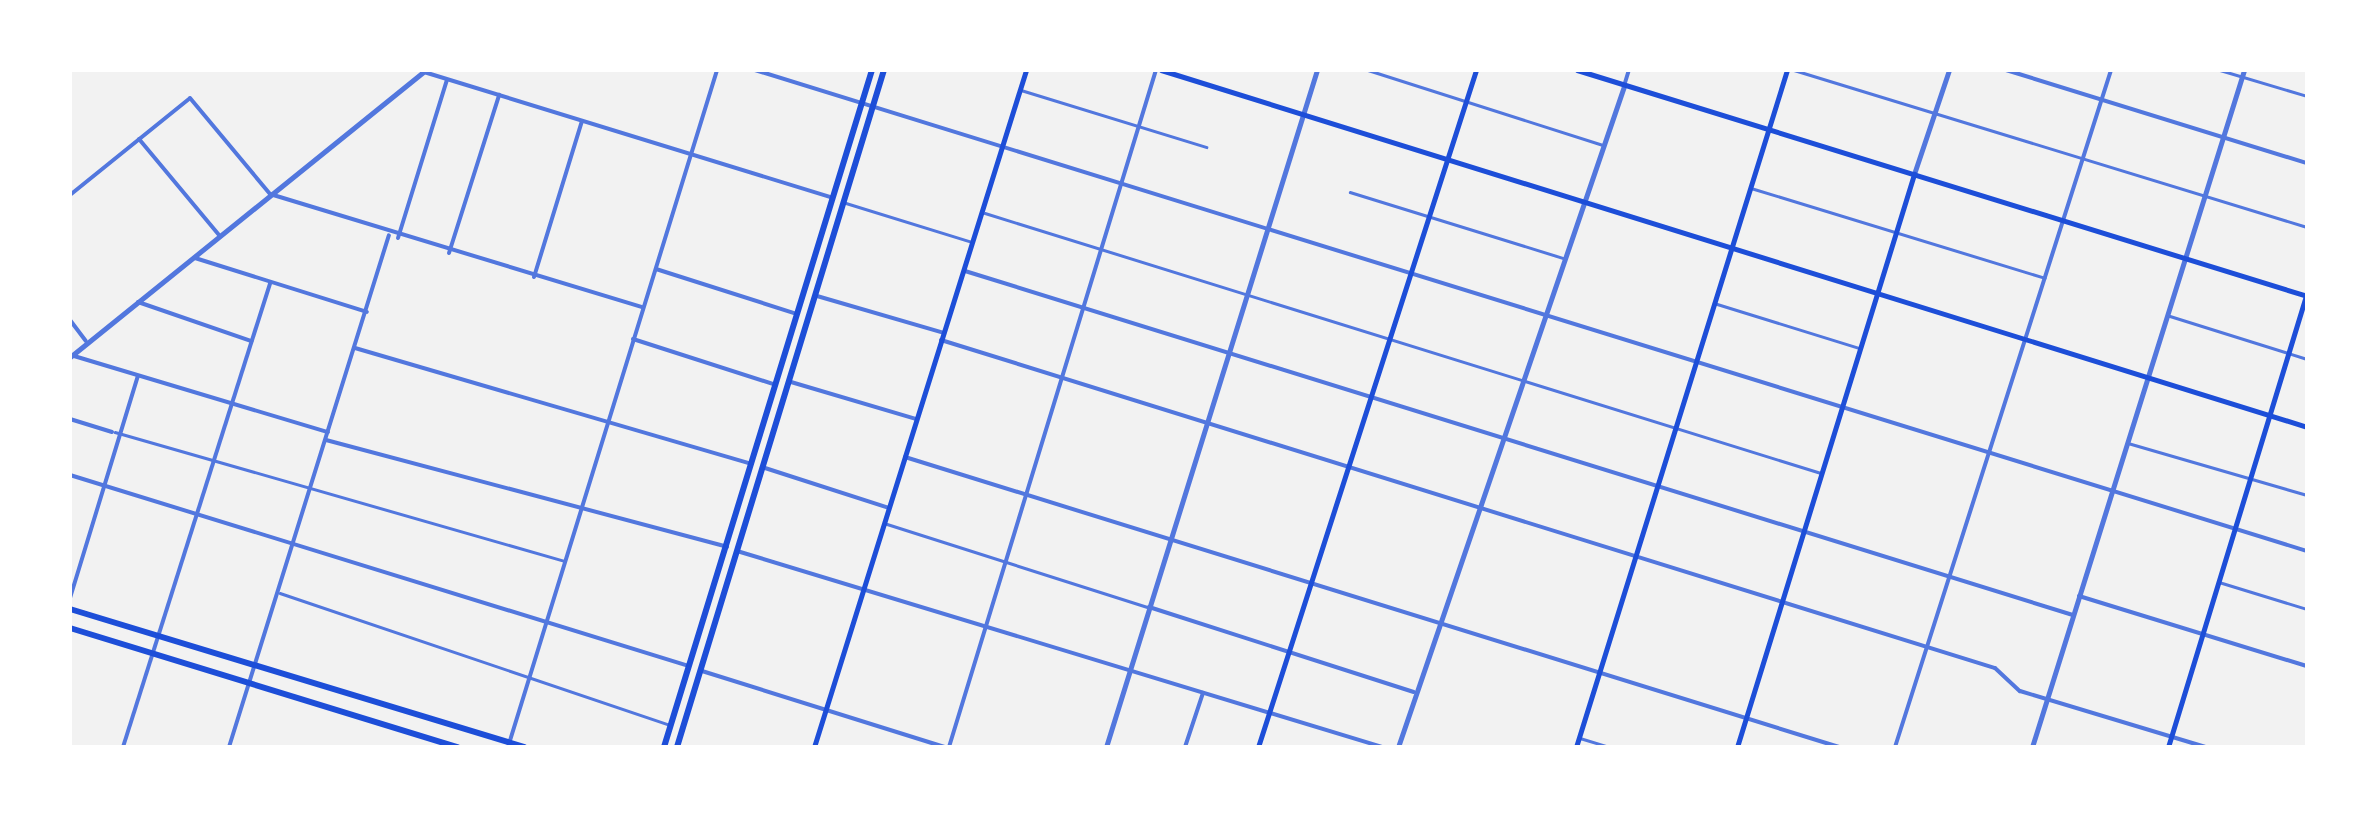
<!DOCTYPE html>
<html>
<head>
<meta charset="utf-8">
<style>
  body { margin:0 }
  #map { position:relative; width:2377px; height:817px; overflow:hidden; background:#f2f2f2; font-family:"Golos Text",sans-serif }
  div>[style] { position:absolute }
  [style*='--x'] { left:calc(var(--x)*1px); top:calc(var(--y)*1px); width:calc(var(--w)*1px); rotate:calc(var(--a)*1deg) }
  .service>* { height:2.5px; margin:-1.25px; padding:0 1.25px; transform-origin:1.25px; border-radius:1.25px; background:#5277de }
  .minor>* { height:4px; margin:-2px; padding:0 2px; transform-origin:2px; border-radius:2px; background:#5277de }
  .tertiary>* { height:5px; margin:-2.5px; padding:0 2.5px; transform-origin:2.5px; border-radius:2.5px; background:#5277de }
  .secondary>* { height:5px; margin:-2.5px; padding:0 2.5px; transform-origin:2.5px; border-radius:2.5px; background:#1d4ed8 }
  .primary>* { height:6px; margin:-3px; padding:0 3px; transform-origin:3px; border-radius:3px; background:#1d4ed8 }
  span { translate:-50% -50%; white-space:nowrap; text-align:center; line-height:1.15; -webkit-text-stroke:8px #fff; paint-order:stroke }
  .frame { position:absolute; inset:0; border:72px solid #fff; pointer-events:none }
</style>
</head>
<body>
<div id="map">
  <div class="service">
    <i style="--x:1368;--y:70;--w:247;--a:17.7"></i>
    <i style="--x:1794;--y:70;--w:536;--a:17.02"></i>
    <i style="--x:2220;--y:70;--w:91;--a:16.6"></i>
    <i style="--x:1021;--y:90;--w:194;--a:17.1"></i>
    <i style="--x:1751;--y:188;--w:307;--a:17"></i>
    <i style="--x:1350;--y:192;--w:223;--a:17.2"></i>
    <i style="--x:846;--y:203;--w:132;--a:17.2"></i>
    <i style="--x:985;--y:213;--w:875;--a:17.28"></i>
    <i style="--x:1714;--y:303;--w:152;--a:17.2"></i>
    <i style="--x:2170;--y:316;--w:144;--a:17.4"></i>
    <i style="--x:115;--y:432;--w:467;--a:16"></i>
    <i style="--x:2128;--y:443;--w:186;--a:16.2"></i>
    <i style="--x:884;--y:523;--w:276;--a:17.7"></i>
    <i style="--x:2219;--y:582;--w:92;--a:17.1"></i>
    <i style="--x:280;--y:593;--w:411;--a:18.7"></i>
    <i style="--x:1580;--y:738;--w:30;--a:17"></i>
  </div>
  <div class="minor">
    <i style="--x:755;--y:70;--w:1625;--a:17.22"></i>
    <i style="--x:2006;--y:70;--w:315;--a:17.2"></i>
    <i style="--x:424;--y:72;--w:428;--a:17.1"></i>
    <i style="--x:1624;--y:86;--w:17;--a:-73"></i>
    <i style="--x:139;--y:139;--w:125;--a:50.2"></i>
    <i style="--x:70;--y:195;--w:154;--a:-38.9"></i>
    <i style="--x:190;--y:98;--w:125;--a:50.2"></i>
    <i style="--x:270;--y:194;--w:389;--a:16.9"></i>
    <i style="--x:398;--y:238;--w:165;--a:-72.8"></i>
    <i style="--x:449;--y:253;--w:166;--a:-72.4"></i>
    <i style="--x:195;--y:258;--w:180;--a:17.4"></i>
    <i style="--x:656;--y:269;--w:145;--a:17.7"></i>
    <i style="--x:965;--y:271;--w:1160;--a:17.25"></i>
    <i style="--x:534;--y:277;--w:163;--a:-72.9"></i>
    <i style="--x:817;--y:296;--w:132;--a:16.2"></i>
    <i style="--x:138;--y:302;--w:120;--a:19"></i>
    <i style="--x:70;--y:320;--w:26;--a:53"></i>
    <i style="--x:633;--y:339;--w:150;--a:17.8"></i>
    <i style="--x:941;--y:340;--w:1104;--a:17.29"></i>
    <i style="--x:1995;--y:668;--w:34;--a:43"></i>
    <i style="--x:2020;--y:691;--w:193;--a:16.8"></i>
    <i style="--x:355;--y:348;--w:413;--a:16.3"></i>
    <i style="--x:74;--y:356;--w:265;--a:16.7"></i>
    <i style="--x:791;--y:382;--w:130;--a:16.5"></i>
    <i style="--x:70;--y:419;--w:44;--a:17.2"></i>
    <i style="--x:326;--y:440;--w:415;--a:14.9"></i>
    <i style="--x:905;--y:457;--w:978;--a:17.25"></i>
    <i style="--x:765;--y:468;--w:130;--a:17.9"></i>
    <i style="--x:70;--y:475;--w:648;--a:17.15"></i>
    <i style="--x:737;--y:551;--w:674;--a:16.9"></i>
    <i style="--x:2079;--y:596;--w:239;--a:17.1"></i>
    <i style="--x:70;--y:598;--w:232;--a:-73"></i>
    <i style="--x:1149;--y:607;--w:278;--a:17.8"></i>
    <i style="--x:702;--y:671;--w:255;--a:17.4"></i>
    <i style="--x:123;--y:747;--w:487;--a:-72.4"></i>
    <i style="--x:229;--y:747;--w:536;--a:-72.65"></i>
    <i style="--x:508;--y:747;--w:709;--a:-72.84"></i>
    <i style="--x:949;--y:747;--w:708;--a:-73"></i>
    <i style="--x:1185;--y:747;--w:57;--a:-71.6"></i>
    <i style="--x:1895;--y:747;--w:711;--a:-72.3"></i>
  </div>
  <div class="tertiary">
    <i style="--x:1914;--y:174;--w:110;--a:-71.4"></i>
    <i style="--x:70;--y:357;--w:457;--a:-38.9"></i>
    <i style="--x:1106;--y:747;--w:709;--a:-72.69"></i>
    <i style="--x:1398;--y:747;--w:699;--a:-71.12"></i>
    <i style="--x:2032;--y:747;--w:709;--a:-72.61"></i>
  </div>
  <div class="secondary">
    <i style="--x:1161;--y:70;--w:1200;--a:17.3"></i>
    <i style="--x:1577;--y:70;--w:764;--a:17.2"></i>
    <i style="--x:814;--y:747;--w:709;--a:-72.61"></i>
    <i style="--x:1258;--y:747;--w:711;--a:-72.15"></i>
    <i style="--x:1576;--y:747;--w:709;--a:-72.69"></i>
    <i style="--x:1737;--y:747;--w:600;--a:-72.83"></i>
    <i style="--x:2168;--y:747;--w:476;--a:-73"></i>
  </div>
  <div class="primary">
    <i style="--x:70;--y:609;--w:475;--a:16.9"></i>
    <i style="--x:70;--y:628;--w:406;--a:17.1"></i>
    <i style="--x:664;--y:747;--w:708;--a:-72.92"></i>
    <i style="--x:677;--y:747;--w:708;--a:-73"></i>
  </div>
  <div class="frame"></div>
</div>
</body>
</html>
